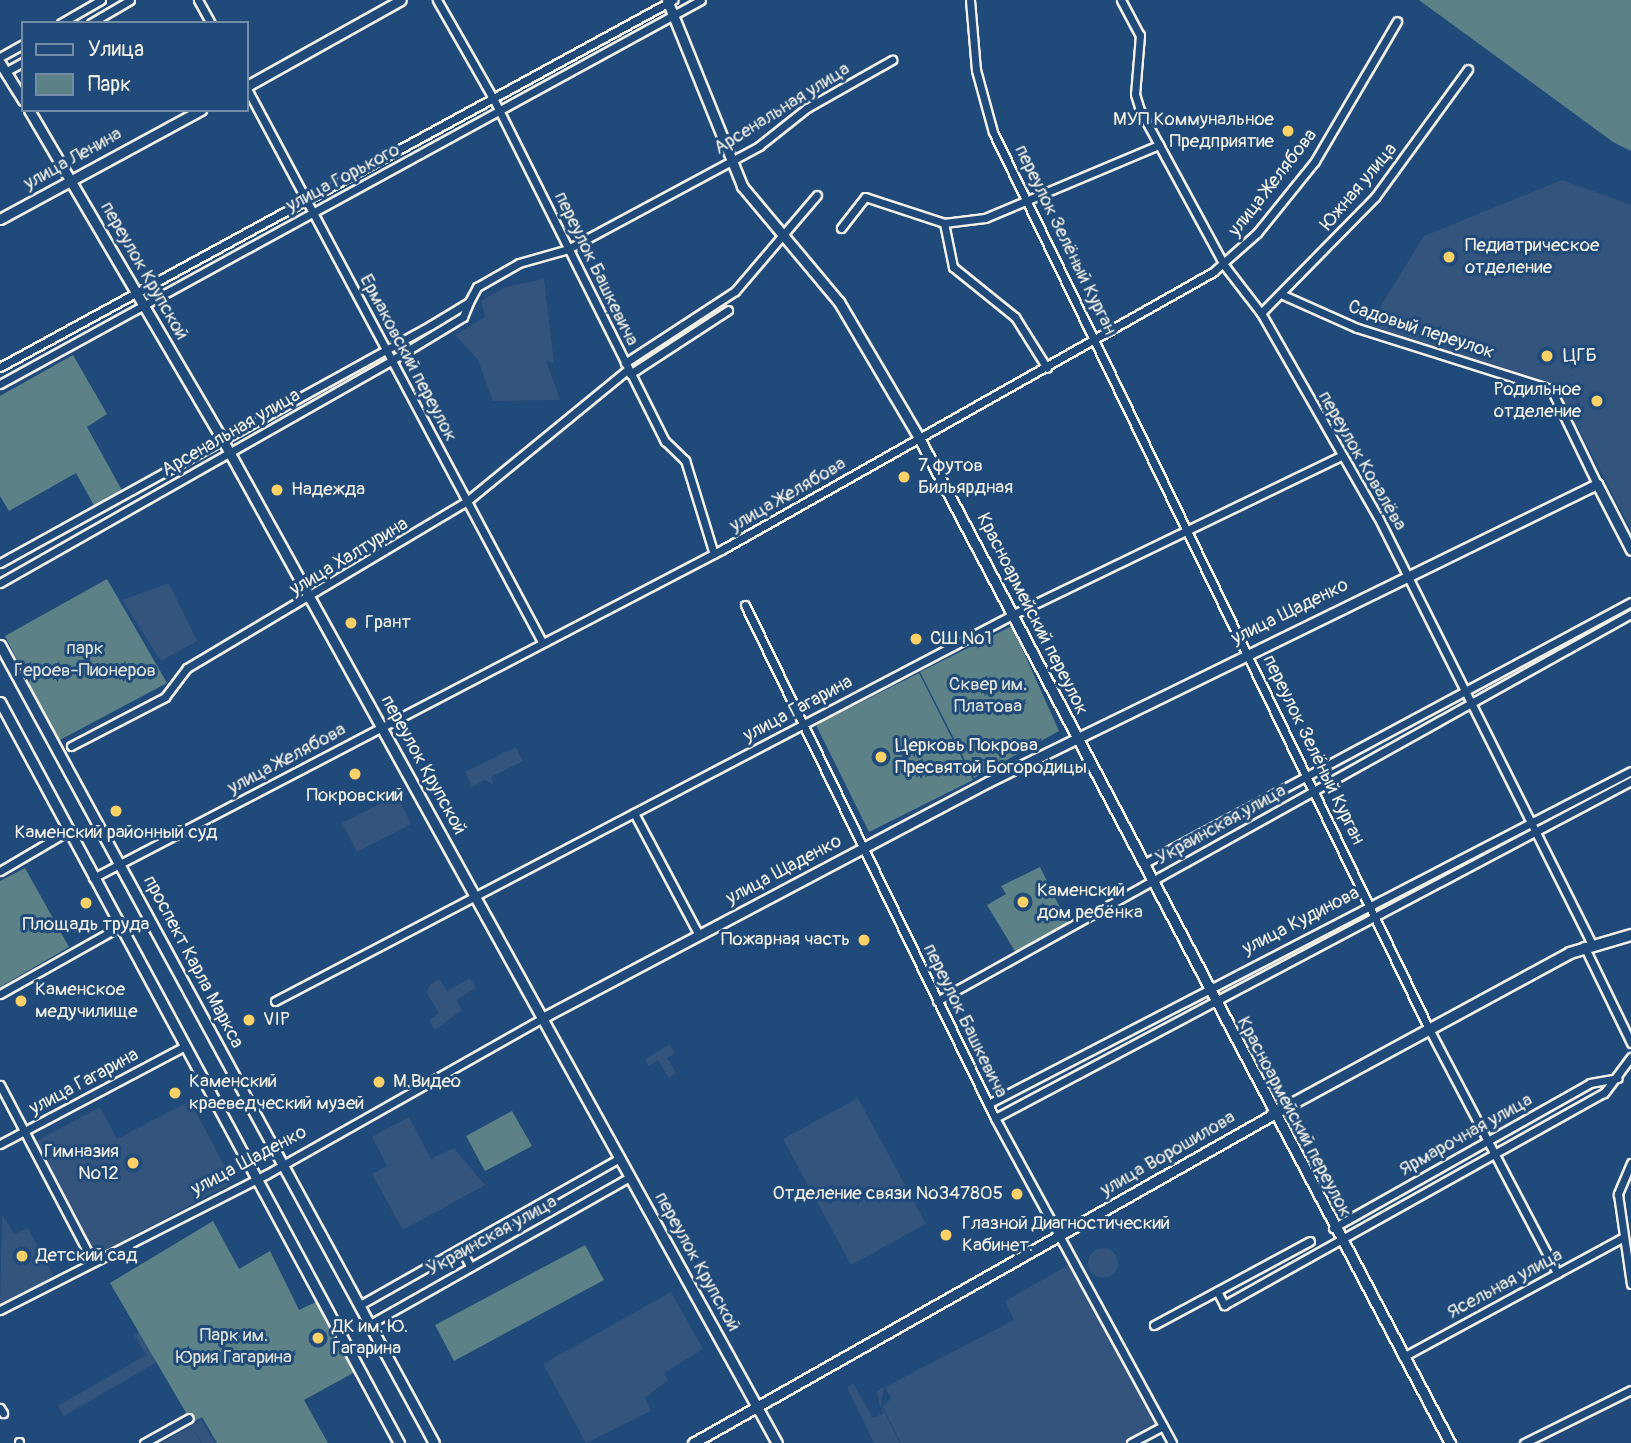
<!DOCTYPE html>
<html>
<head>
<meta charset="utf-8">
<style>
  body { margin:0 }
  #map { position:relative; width:1631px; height:1443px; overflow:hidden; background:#1f4a7a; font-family:Pangolin,sans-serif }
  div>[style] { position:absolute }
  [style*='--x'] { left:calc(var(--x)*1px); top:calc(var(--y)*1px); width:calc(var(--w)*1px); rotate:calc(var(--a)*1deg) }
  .built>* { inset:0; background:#33547c }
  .round { border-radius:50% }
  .green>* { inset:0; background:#5c8287 }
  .roads { filter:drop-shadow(2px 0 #f4f1e8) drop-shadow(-2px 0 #f4f1e8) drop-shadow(0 2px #f4f1e8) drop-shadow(0 -2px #f4f1e8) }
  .minor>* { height:7px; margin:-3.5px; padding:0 3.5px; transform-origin:3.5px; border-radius:3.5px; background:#1f4a7a }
  .tertiary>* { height:9px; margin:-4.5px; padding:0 4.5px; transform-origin:4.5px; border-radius:4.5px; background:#1f4a7a }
  .secondary>* { height:10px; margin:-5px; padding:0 5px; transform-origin:5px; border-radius:5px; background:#1f4a7a }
  .dots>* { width:19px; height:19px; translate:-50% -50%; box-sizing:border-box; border:4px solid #1f4a7a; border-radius:50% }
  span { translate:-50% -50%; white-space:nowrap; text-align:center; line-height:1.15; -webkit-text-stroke:6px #1f4a7a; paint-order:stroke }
  .street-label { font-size:19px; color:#f4f1e8 }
  .poi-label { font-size:19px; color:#f4f1e8 }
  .right { translate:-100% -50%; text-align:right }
  .left { translate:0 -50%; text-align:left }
  .park-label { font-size:19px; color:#dde0d9 }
  .legend { position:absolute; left:21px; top:21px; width:228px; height:91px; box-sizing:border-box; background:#1f4a7a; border:2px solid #748da6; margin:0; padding:9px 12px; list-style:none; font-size:21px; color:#f4f1e8 }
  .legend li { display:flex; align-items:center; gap:14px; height:35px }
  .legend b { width:35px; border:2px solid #748da6 }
</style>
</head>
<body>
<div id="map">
  <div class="built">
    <i style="clip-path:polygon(1562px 180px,1631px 205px,1631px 530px,1557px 387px,1369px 325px,1424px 236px)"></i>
    <i style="clip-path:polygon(544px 279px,554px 363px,546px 360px,560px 400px,493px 401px,478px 360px,455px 335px,485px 317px,481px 301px,506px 287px)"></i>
    <i style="clip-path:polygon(169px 583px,197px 641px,161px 661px,122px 600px)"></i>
    <i style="clip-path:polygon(516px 747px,523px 761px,491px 777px,494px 785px,485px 780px,472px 787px,465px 772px)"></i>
    <i style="clip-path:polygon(397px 795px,411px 824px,357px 852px,342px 823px)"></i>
    <i style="clip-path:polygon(470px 978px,476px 988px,456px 1000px,462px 1010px,435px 1030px,429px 1020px,439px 1013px,426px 992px,431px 984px,439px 979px,447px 991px)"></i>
    <i style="clip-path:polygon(670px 1044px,675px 1053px,667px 1058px,676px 1073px,669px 1078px,658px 1060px,648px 1066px,645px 1059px)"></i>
    <i style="clip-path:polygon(858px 1098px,926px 1224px,851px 1265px,783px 1139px)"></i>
    <i style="clip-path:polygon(190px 1101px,233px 1182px,93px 1257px,33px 1143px,100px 1107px,117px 1139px)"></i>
    <i style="clip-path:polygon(409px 1117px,431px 1159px,454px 1148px,485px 1185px,403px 1230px,372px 1174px,387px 1166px,372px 1137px)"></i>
    <i style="clip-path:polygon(2px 1214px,14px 1234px,28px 1228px,55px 1278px,0 1306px)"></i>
    <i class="round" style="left:1088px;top:1248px;width:30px;height:30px"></i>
    <i style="clip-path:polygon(1074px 1262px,1163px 1426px,1131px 1443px,901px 1443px,883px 1407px,891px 1398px,885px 1387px,1014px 1320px,1005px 1301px)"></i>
    <i style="clip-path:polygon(671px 1292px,703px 1349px,664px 1373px,668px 1380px,645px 1398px,651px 1411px,586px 1443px,543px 1364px)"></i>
    <i style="clip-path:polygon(140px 1332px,157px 1362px,64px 1416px,58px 1406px,146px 1355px,134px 1335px)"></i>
    <i style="clip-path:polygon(853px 1383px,873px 1418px,884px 1413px,879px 1403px,877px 1391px,884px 1387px,881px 1405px,900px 1443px,874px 1443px,847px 1387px)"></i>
    <i style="clip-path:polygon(201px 1420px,215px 1443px,202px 1443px,195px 1431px,201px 1443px,161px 1443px)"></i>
  </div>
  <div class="green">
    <i style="clip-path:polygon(1419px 0,1631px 0,1631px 151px,1613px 142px)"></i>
    <i style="clip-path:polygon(73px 355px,107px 414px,87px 427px,124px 494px,96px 509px,76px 473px,9px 511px,0 496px,0 396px)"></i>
    <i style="clip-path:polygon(107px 579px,167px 683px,58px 741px,5px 636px)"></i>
    <i style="clip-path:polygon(1012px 626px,1059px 731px,974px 778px,920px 672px)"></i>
    <i style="clip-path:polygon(919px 673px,973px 780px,869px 832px,816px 725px)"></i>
    <i style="clip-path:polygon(1040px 867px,1068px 924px,1016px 953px,987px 905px,1006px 894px,1001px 886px)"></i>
    <i style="clip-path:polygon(25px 868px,69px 947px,0 987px,0 881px)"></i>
    <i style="clip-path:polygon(512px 1111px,532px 1146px,485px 1171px,466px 1136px)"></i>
    <i style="clip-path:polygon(213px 1221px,239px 1269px,270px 1251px,299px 1310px,318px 1301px,355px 1372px,304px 1400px,328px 1443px,217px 1443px,202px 1417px,192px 1423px,110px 1283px)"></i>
    <i style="clip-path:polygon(585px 1245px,604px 1280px,454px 1361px,435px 1325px)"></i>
  </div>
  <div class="roads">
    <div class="minor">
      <i style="--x:198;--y:0;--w:26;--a:61"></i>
      <i style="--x:437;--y:0;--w:113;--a:60.3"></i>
      <i style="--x:493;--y:98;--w:384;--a:63.4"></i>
      <i style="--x:665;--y:441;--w:28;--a:44"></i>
      <i style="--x:685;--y:460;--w:98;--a:72.9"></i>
      <i style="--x:970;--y:0;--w:70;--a:85.1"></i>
      <i style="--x:976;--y:70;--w:64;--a:74.7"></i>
      <i style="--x:993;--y:132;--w:997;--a:64.08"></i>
      <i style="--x:1429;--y:1029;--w:276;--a:62.3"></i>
      <i style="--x:1121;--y:0;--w:40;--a:62"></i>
      <i style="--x:1140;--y:35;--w:59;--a:94.8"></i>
      <i style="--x:1135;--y:94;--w:17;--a:73"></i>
      <i style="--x:1140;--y:110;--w:176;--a:61.5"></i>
      <i style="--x:1224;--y:265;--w:61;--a:52.4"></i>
      <i style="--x:1261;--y:313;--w:235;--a:60.2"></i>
      <i style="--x:1378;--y:517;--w:476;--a:63.4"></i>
      <i style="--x:61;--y:23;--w:46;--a:-29.9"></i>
      <i style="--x:91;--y:23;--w:45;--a:-30.5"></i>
      <i style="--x:0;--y:57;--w:26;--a:-29"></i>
      <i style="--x:5;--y:72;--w:21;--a:-29"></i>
      <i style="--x:247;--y:89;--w:627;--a:61.92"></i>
      <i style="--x:944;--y:223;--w:45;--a:78.4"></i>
      <i style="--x:953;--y:267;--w:80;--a:38.9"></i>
      <i style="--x:1015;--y:317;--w:60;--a:57.9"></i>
      <i style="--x:841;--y:228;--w:39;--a:-52"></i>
      <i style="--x:865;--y:197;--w:83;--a:18.2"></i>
      <i style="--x:944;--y:223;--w:41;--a:-7"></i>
      <i style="--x:985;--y:218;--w:189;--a:-22.8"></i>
      <i style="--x:1283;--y:295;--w:81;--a:24"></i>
      <i style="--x:1357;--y:328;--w:203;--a:17.5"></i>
      <i style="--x:1551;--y:389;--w:106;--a:64.2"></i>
      <i style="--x:1261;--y:313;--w:163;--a:-45.5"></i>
      <i style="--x:1375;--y:197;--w:158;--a:-54"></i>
      <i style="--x:625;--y:363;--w:131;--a:-33.2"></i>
      <i style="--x:735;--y:291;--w:126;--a:-49.5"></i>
      <i style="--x:0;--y:367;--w:767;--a:-28.6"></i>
      <i style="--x:630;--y:374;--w:117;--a:-33.1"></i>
      <i style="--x:0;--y:384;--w:799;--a:-28.71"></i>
      <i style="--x:0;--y:563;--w:492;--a:-28.9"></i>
      <i style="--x:431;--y:325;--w:44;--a:-31.2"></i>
      <i style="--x:469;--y:302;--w:17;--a:-62"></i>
      <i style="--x:477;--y:287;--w:48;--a:-29.7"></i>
      <i style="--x:519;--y:263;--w:51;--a:-15.9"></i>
      <i style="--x:568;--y:249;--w:217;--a:-28.3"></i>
      <i style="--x:759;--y:146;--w:61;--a:-38.4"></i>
      <i style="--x:807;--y:108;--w:98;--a:-29.5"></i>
      <i style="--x:0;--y:583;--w:451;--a:-29.6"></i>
      <i style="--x:392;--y:360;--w:83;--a:-31.2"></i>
      <i style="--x:463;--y:317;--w:16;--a:-68"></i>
      <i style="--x:745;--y:605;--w:571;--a:64.02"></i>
      <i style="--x:995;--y:1118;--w:370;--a:61.4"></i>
      <i style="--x:71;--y:746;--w:106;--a:-27.5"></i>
      <i style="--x:165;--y:697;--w:36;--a:-53"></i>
      <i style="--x:187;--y:668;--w:326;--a:-30.8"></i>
      <i style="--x:467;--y:501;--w:208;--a:-39.3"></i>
      <i style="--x:634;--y:813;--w:138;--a:62"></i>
      <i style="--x:1145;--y:863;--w:552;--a:-28.24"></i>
      <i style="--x:0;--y:871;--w:79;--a:-30.5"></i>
      <i style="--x:93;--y:878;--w:711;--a:-27.57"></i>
      <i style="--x:723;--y:549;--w:563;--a:-29.48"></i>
      <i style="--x:1213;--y:272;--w:59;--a:-41.6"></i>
      <i style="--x:1257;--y:233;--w:92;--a:-51.1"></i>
      <i style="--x:1315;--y:161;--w:162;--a:-59.6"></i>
      <i style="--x:1584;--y:946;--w:108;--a:64.1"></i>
      <i style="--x:0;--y:994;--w:137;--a:-29.4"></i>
      <i style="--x:275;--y:1001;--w:834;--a:-27.64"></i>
      <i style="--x:1014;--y:614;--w:363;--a:-25.8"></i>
      <i style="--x:937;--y:1001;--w:795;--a:-29.15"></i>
      <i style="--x:0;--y:1085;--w:200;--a:62.3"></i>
      <i style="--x:988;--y:1104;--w:724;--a:-27.38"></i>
      <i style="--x:995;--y:1118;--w:720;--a:-27.92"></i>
      <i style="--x:0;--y:1144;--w:207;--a:-27.9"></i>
      <i style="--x:1631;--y:1163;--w:34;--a:113"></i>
      <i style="--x:1618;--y:1194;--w:91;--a:81.8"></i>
      <i style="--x:1333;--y:1228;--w:295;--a:-29.4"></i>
      <i style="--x:1590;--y:1083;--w:28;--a:-10"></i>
      <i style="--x:461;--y:1249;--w:19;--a:62"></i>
      <i style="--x:1217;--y:1291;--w:16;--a:63"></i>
      <i style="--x:1224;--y:1305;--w:435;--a:-29.2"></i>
      <i style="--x:1604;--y:1093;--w:45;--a:-53.1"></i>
      <i style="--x:360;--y:1305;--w:299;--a:-29.5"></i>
      <i style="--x:0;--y:1310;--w:300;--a:-27"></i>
      <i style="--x:267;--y:1174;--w:318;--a:-29.5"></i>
      <i style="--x:370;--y:1324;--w:299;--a:-29.5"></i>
      <i style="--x:1154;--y:1325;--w:177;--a:-28.3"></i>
      <i style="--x:1403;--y:1357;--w:249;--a:-28.5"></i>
      <i style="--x:0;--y:1408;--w:6;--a:59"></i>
      <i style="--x:19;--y:1442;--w:1;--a:90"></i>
      <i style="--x:144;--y:1443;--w:51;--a:-29.1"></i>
      <i style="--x:1131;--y:1443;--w:36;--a:-28"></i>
      <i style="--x:1524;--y:1443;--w:119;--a:-26.4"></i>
    </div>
    <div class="tertiary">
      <i style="--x:667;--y:0;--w:201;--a:68"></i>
      <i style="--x:742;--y:186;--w:151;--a:50.1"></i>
      <i style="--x:839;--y:302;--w:158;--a:59.5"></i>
      <i style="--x:919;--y:438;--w:1137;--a:62.15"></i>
      <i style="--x:0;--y:63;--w:44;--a:58.1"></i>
      <i style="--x:247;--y:86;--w:176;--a:-29.2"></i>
      <i style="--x:29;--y:110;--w:381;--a:59.6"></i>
      <i style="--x:222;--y:439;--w:1147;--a:61.07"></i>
      <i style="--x:0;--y:219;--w:229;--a:-28.5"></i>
      <i style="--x:0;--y:645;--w:908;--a:61.46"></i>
      <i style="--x:0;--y:702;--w:842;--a:61.7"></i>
      <i style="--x:544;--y:1017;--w:502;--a:-27.89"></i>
      <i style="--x:988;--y:782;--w:678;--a:-26.07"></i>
      <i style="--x:1597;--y:484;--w:74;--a:62.7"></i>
      <i style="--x:693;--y:1443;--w:665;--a:-29.53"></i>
    </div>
    <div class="secondary">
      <i style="--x:1272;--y:1115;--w:339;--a:-28.5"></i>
      <i style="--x:1570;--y:953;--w:64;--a:-16.4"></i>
    </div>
  </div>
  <div class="dots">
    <i style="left:1288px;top:131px;background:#ffd166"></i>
    <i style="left:1449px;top:257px;background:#ffd166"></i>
    <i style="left:1547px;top:356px;background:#ffd166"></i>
    <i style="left:1597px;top:401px;background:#ffd166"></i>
    <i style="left:904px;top:477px;background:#ffd166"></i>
    <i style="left:277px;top:490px;background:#ffd166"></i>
    <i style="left:351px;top:623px;background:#ffd166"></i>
    <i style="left:916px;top:639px;background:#ffd166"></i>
    <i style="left:881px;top:757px;background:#ffd166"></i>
    <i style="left:355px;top:774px;background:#ffd166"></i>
    <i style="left:116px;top:811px;background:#ffd166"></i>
    <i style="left:1023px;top:902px;background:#ffd166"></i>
    <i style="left:86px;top:903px;background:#ffd166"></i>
    <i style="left:864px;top:940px;background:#ffd166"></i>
    <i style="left:21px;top:1001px;background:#ffd166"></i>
    <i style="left:249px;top:1020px;background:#ffd166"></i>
    <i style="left:379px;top:1082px;background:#ffd166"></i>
    <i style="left:175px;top:1093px;background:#ffd166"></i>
    <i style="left:133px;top:1163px;background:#ffd166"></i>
    <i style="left:1017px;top:1194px;background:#ffd166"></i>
    <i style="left:946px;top:1235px;background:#ffd166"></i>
    <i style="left:22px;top:1256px;background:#ffd166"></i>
    <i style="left:318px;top:1338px;background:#ffd166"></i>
  </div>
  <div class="street-label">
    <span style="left:782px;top:109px;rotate:-32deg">Арсенальная улица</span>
    <span style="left:73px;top:159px;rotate:-29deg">улица Ленина</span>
    <span style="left:343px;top:178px;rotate:-28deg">улица Горького</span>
    <span style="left:1273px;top:183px;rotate:-52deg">улица Желябова</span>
    <span style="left:1359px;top:187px;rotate:-50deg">Южная улица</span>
    <span style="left:1065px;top:240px;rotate:64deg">переулок Зелёный Курган</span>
    <span style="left:596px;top:269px;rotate:64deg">переулок Башкевича</span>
    <span style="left:144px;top:271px;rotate:60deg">переулок Крупской</span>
    <span style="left:1421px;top:330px;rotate:18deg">Садовый переулок</span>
    <span style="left:408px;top:358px;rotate:62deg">Ермаковский переулок</span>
    <span style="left:231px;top:433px;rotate:-30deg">Арсенальная улица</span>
    <span style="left:1362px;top:461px;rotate:60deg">переулок Ковалёва</span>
    <span style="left:788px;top:495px;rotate:-30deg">улица Желябова</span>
    <span style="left:349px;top:557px;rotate:-31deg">улица Халтурина</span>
    <span style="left:1290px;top:612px;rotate:-26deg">улица Щаденко</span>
    <span style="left:1032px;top:614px;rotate:63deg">Красноармейский переулок</span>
    <span style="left:798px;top:709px;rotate:-28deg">улица Гагарина</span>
    <span style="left:1313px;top:750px;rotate:64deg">переулок Зелёный Курган</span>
    <span style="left:287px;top:759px;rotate:-28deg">улица Желябова</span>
    <span style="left:423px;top:765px;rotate:61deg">переулок Крупской</span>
    <span style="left:1221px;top:825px;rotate:-29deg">Украинская улица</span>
    <span style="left:784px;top:870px;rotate:-28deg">улица Щаденко</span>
    <span style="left:1301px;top:921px;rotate:-27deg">улица Кудинова</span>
    <span style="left:193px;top:962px;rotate:62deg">проспект Карла Маркса</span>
    <span style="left:965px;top:1021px;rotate:64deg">переулок Башкевича</span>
    <span style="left:84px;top:1082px;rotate:-28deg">улица Гагарина</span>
    <span style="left:1294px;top:1117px;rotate:62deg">Красноармейский переулок</span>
    <span style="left:1466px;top:1135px;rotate:-29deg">Ярмарочная улица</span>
    <span style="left:1168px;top:1154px;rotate:-30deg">улица Ворошилова</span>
    <span style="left:249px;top:1161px;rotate:-28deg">улица Щаденко</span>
    <span style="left:492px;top:1236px;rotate:-29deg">Украинская улица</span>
    <span style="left:697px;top:1262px;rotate:61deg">переулок Крупской</span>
    <span style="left:1505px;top:1284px;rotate:-28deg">Ясельная улица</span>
  </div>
  <div class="poi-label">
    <span class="right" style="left:1274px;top:131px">МУП Коммунальное<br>Предприятие</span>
    <span class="left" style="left:1465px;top:257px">Педиатрическое<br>отделение</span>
    <span class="left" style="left:1563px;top:356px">ЦГБ</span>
    <span class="right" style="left:1581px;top:401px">Родильное<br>отделение</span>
    <span class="left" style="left:918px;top:477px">7 футов<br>Бильярдная</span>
    <span class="left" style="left:291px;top:490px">Надежда</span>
    <span class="left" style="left:365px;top:623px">Грант</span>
    <span class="left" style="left:930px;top:639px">СШ №1</span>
    <span class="left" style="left:895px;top:757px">Церковь Покрова<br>Пресвятой Богородицы</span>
    <span style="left:355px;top:796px">Покровский</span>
    <span style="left:116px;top:833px">Каменский районный суд</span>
    <span class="left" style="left:1037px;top:902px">Каменский<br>дом ребёнка</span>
    <span style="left:86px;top:925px">Площадь труда</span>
    <span class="right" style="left:850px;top:940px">Пожарная часть</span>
    <span class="left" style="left:35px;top:1001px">Каменское<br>медучилище</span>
    <span class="left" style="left:263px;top:1020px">VIP</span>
    <span class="left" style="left:189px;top:1093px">Каменский<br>краеведческий музей</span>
    <span class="left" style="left:393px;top:1082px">М.Видео</span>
    <span class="right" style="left:119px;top:1163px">Гимназия<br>№12</span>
    <span class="right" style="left:1003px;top:1194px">Отделение связи №347805</span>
    <span class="left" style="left:962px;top:1235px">Глазной Диагностический<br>Кабинет.</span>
    <span class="left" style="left:36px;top:1256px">Детский сад</span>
    <span class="left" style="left:332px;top:1338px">ДК им. Ю.<br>Гагарина</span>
  </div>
  <div class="park-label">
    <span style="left:85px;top:660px">парк<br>Героев-Пионеров</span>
    <span style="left:988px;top:696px">Сквер им.<br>Платова</span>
    <span style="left:234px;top:1347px">Парк им.<br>Юрия Гагарина</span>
  </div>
  <ul class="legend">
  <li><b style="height:9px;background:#1f4a7a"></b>Улица</li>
  <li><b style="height:19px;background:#5c8287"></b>Парк</li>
  </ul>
</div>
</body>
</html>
